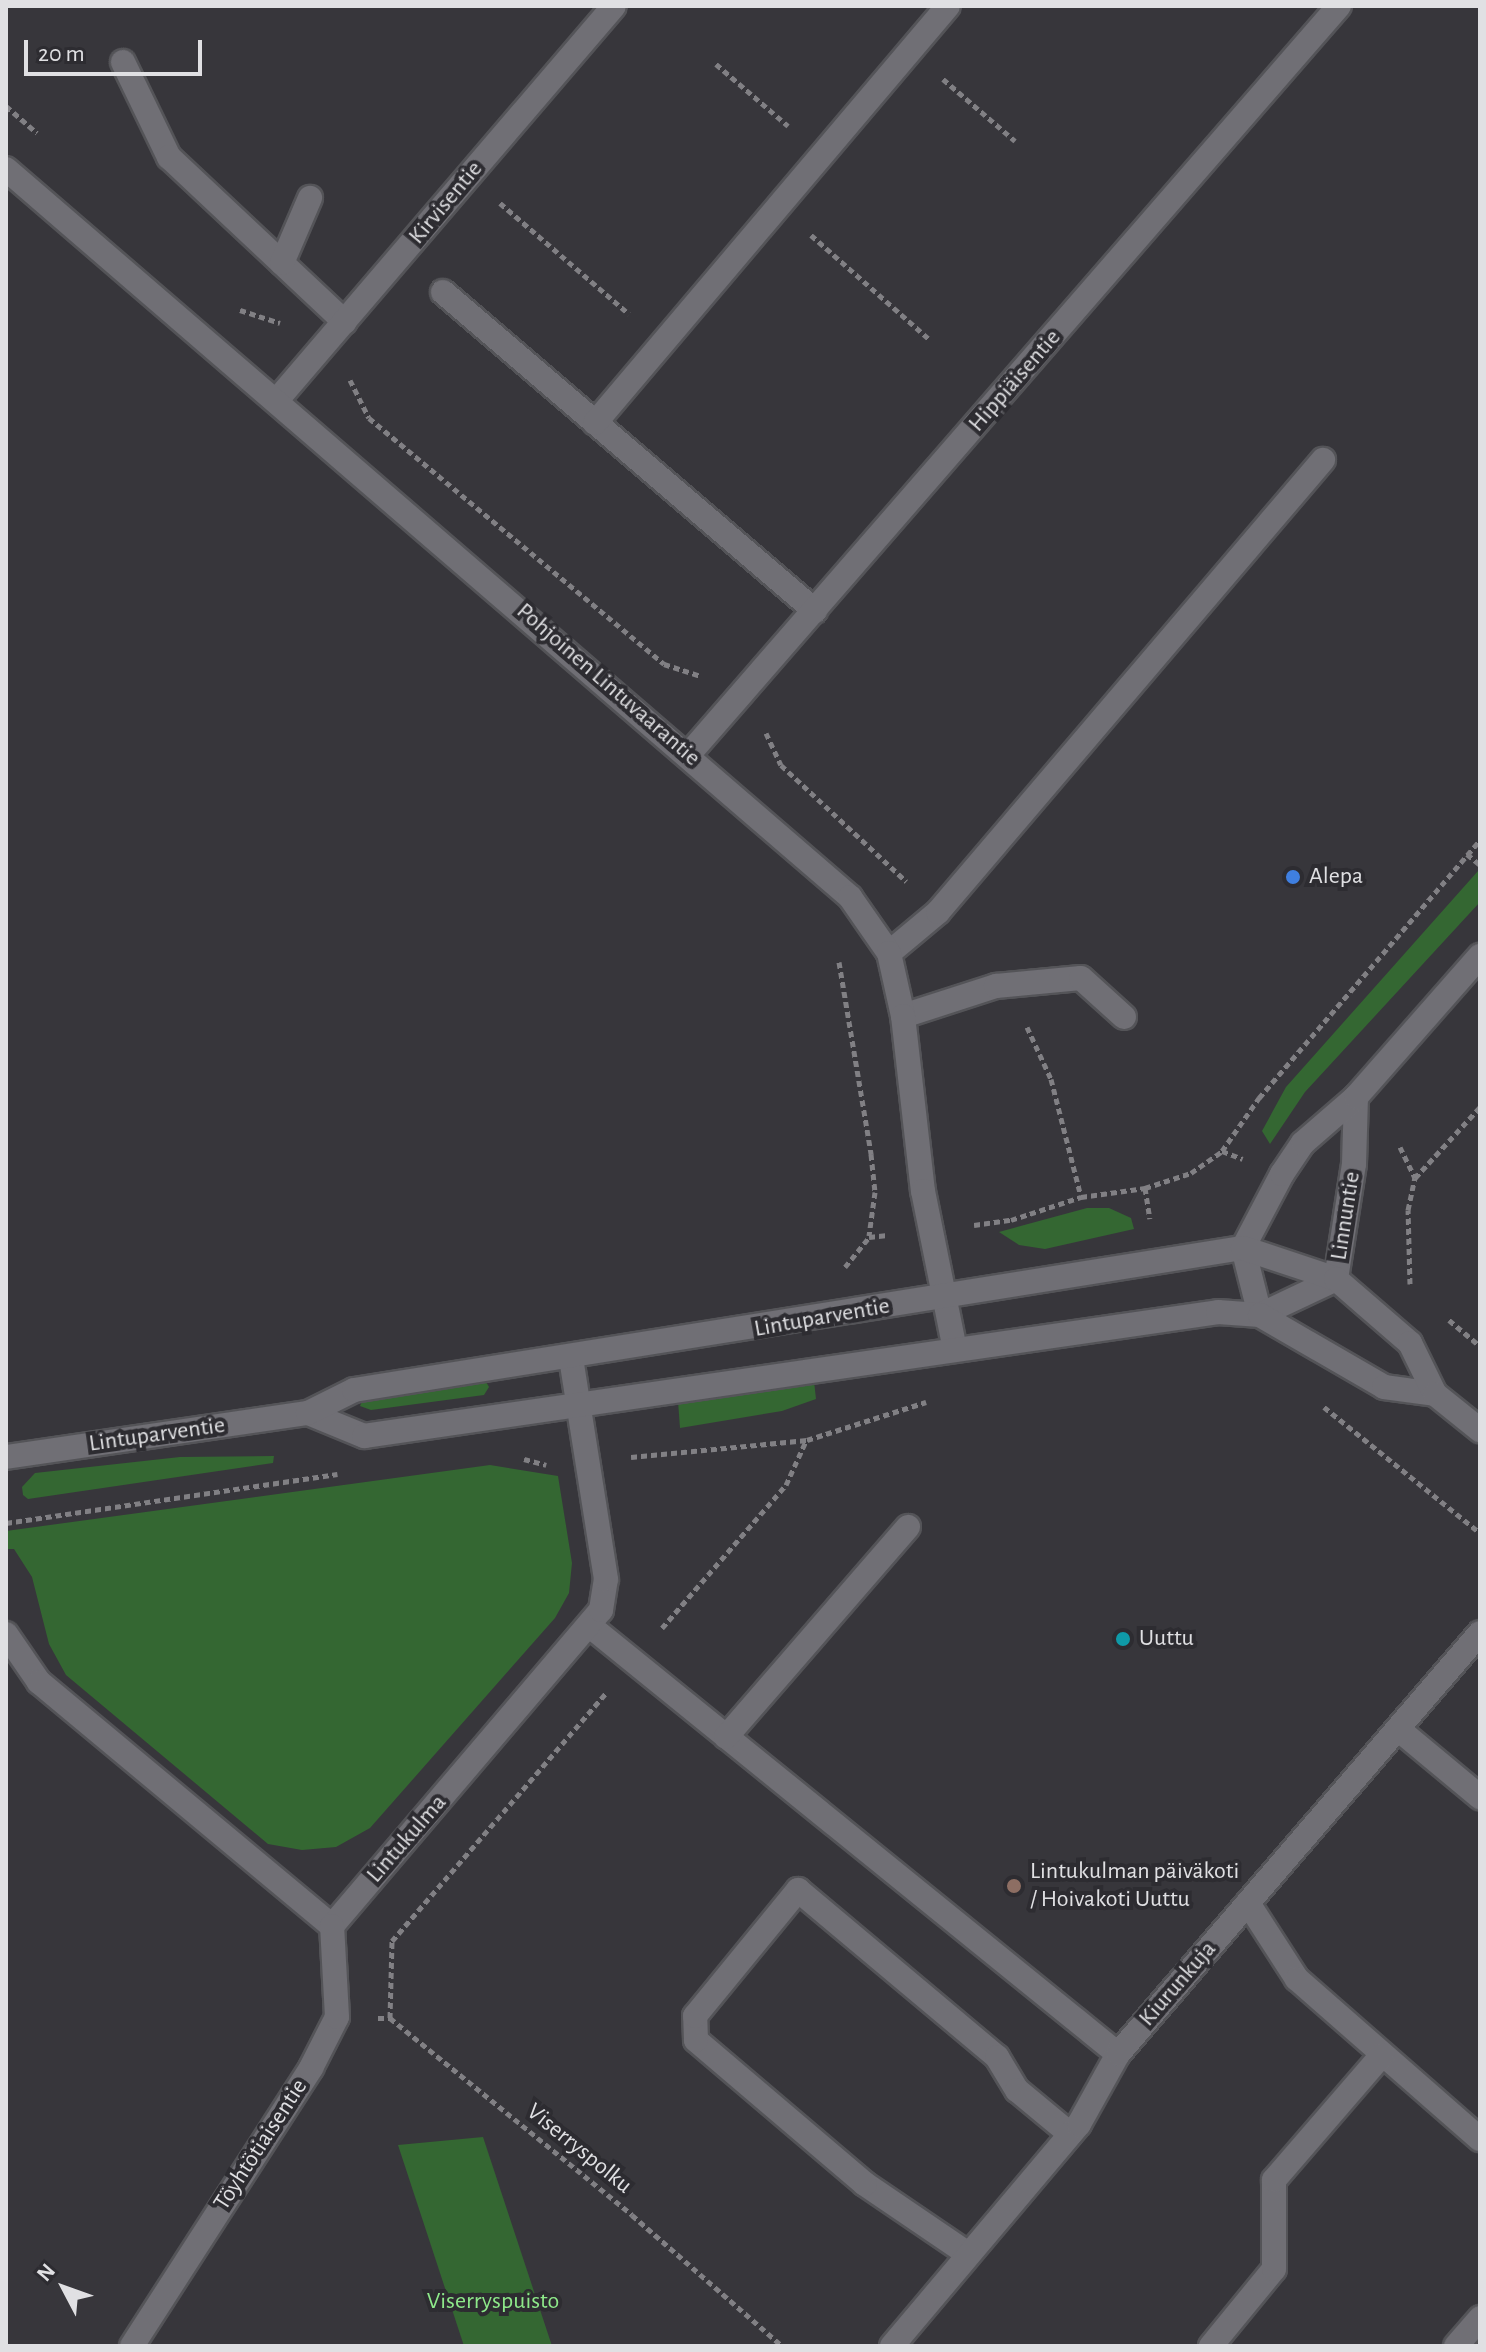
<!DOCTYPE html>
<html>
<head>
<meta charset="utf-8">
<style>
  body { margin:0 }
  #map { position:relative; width:1486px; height:2352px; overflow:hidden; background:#37363b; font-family:"Alegreya Sans",sans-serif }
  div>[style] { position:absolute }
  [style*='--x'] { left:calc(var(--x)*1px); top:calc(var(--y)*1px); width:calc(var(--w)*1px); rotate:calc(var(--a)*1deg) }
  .green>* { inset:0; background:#346732 }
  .path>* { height:5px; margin-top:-2.5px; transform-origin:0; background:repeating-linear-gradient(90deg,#818084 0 6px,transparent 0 10px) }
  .roads { filter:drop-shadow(2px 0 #545458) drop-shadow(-2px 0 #545458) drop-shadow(0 2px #545458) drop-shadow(0 -2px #545458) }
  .service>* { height:24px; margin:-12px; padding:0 12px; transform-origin:12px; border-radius:12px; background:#706f75 }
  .minor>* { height:24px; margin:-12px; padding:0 12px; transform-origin:12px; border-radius:12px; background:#706f75 }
  .tertiary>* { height:24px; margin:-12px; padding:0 12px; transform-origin:12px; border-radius:12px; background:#706f75 }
  .dots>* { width:22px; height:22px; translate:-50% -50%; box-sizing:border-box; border:4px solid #2d2c31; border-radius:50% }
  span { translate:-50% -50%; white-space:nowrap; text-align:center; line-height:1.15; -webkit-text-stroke:8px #2d2c31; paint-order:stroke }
  .street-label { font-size:24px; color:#e0e0e3 }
  .poi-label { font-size:24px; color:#e0e0e3 }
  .left { translate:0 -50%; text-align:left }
  .park-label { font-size:24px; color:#8ee98a }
  .frame { position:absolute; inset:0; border:8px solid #e0e0e3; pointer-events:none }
  .north { position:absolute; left:24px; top:2248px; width:80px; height:80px; -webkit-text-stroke:6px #2d2c31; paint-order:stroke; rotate:311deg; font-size:22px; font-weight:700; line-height:32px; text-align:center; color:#e0e0e3 }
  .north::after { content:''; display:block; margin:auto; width:28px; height:36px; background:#e0e0e3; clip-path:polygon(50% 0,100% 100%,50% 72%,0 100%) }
  .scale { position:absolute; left:24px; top:40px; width:178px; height:36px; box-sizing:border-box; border:4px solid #e0e0e3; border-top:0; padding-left:10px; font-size:24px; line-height:28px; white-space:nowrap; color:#e0e0e3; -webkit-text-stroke:6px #2d2c31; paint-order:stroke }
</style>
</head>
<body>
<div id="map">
  <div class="green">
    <i style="clip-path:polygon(1478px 871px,1480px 902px,1305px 1092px,1270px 1144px,1262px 1131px,1286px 1087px)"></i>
    <i style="clip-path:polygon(1087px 1208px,1109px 1208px,1131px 1218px,1134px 1229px,1045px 1249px,1019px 1245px,999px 1232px)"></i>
    <i style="clip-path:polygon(485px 1380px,489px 1387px,484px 1395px,371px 1410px,360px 1406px,363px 1399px)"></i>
    <i style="clip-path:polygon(814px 1381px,816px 1399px,782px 1411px,680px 1428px,678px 1401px)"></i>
    <i style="clip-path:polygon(274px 1456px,273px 1463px,28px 1499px,23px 1495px,22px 1487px,35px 1473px,180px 1457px)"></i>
    <i style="clip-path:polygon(490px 1465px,558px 1476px,572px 1563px,569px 1593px,555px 1618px,370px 1828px,336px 1847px,302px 1850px,268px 1844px,66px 1675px,49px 1644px,32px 1577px,14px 1549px,6px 1549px,6px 1531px)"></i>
    <i style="clip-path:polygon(483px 2137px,552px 2346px,464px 2346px,398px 2145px)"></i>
  </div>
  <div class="path">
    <i style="--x:716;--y:64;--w:95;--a:40.7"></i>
    <i style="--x:943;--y:79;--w:95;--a:40.7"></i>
    <i style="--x:6;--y:106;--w:41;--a:41.1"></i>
    <i style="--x:500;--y:203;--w:170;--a:40.7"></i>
    <i style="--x:811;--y:235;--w:159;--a:41.4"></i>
    <i style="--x:240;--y:310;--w:42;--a:18"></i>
    <i style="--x:350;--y:380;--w:42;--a:63.4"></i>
    <i style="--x:369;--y:418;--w:384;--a:39.8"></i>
    <i style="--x:664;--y:664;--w:39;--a:18"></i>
    <i style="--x:766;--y:733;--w:35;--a:65"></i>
    <i style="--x:781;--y:765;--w:171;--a:42.9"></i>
    <i style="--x:1467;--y:854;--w:17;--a:40"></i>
    <i style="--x:839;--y:962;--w:195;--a:80.5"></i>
    <i style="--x:871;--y:1154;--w:38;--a:84"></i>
    <i style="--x:875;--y:1192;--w:44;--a:97.8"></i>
    <i style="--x:1027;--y:1027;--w:57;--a:65.2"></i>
    <i style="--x:1051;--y:1079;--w:122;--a:75.7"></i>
    <i style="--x:1081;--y:1197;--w:65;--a:-8"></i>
    <i style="--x:1145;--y:1188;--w:48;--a:-18.1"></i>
    <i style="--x:1191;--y:1173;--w:38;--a:-35"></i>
    <i style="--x:1222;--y:1151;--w:65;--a:-55.1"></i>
    <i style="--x:1259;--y:1098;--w:340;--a:-49.4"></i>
    <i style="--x:1400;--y:1147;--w:34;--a:64"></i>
    <i style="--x:1222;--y:1151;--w:22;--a:21"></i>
    <i style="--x:1145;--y:1188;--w:31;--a:81"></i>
    <i style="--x:974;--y:1225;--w:37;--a:-8"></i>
    <i style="--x:1011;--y:1220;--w:74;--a:-18.2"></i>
    <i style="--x:845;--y:1267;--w:38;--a:-51"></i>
    <i style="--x:869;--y:1237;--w:19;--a:-6"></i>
    <i style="--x:1410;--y:1284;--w:74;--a:-91.5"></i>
    <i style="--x:1408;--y:1210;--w:33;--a:-78"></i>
    <i style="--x:1415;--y:1178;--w:96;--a:-47.5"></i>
    <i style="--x:1449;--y:1320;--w:40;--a:40"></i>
    <i style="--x:1324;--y:1407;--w:201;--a:38.9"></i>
    <i style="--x:631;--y:1457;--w:177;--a:-5.5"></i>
    <i style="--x:807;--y:1440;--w:125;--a:-17.7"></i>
    <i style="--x:524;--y:1459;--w:23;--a:15"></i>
    <i style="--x:6;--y:1523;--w:335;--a:-8.4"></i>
    <i style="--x:662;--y:1628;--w:189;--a:-49.1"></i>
    <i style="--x:786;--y:1485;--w:48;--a:-65.6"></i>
    <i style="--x:378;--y:2018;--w:12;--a:0"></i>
    <i style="--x:390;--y:2018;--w:312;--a:39.1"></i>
    <i style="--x:632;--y:2215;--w:199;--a:41.1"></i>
    <i style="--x:390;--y:2018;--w:77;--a:-88.5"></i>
    <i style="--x:392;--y:1941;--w:328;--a:-49.2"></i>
  </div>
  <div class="roads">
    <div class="service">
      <i style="--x:123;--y:62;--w:106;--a:64.2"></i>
      <i style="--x:169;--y:157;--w:241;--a:43.2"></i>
      <i style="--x:282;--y:263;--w:71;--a:-66.7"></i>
      <i style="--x:443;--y:292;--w:490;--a:40.6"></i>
      <i style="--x:595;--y:423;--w:546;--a:-49.75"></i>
      <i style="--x:889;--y:953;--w:64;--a:-39.9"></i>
      <i style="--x:938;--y:912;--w:594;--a:-49.58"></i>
      <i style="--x:903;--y:1016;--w:98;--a:-17.9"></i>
      <i style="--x:996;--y:986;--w:85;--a:-5.4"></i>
      <i style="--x:1081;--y:978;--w:58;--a:42.2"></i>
      <i style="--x:590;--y:1626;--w:680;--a:39.03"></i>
      <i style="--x:1398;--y:1729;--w:107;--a:39.7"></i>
      <i style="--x:726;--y:1737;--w:278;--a:-49.1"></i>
      <i style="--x:1248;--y:1903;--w:90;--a:57.2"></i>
      <i style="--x:1297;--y:1979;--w:243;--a:41.2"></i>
      <i style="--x:968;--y:2254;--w:125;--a:-145.8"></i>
      <i style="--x:865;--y:2184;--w:222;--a:-139.6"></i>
      <i style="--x:696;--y:2040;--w:24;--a:-92"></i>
      <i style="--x:695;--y:2016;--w:163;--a:-50.7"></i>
      <i style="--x:798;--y:1890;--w:260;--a:40"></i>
      <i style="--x:997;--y:2057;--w:39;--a:59"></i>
      <i style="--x:1017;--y:2090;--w:69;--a:39.7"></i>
      <i style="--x:1211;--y:2346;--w:99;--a:-50.7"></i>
      <i style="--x:1274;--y:2269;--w:89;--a:-90"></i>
      <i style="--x:1274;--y:2180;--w:165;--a:-49.2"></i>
      <i style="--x:1456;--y:2346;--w:37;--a:-49"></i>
    </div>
    <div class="minor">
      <i style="--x:277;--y:400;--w:518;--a:-49.46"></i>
      <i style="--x:689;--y:754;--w:991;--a:-49.01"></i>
      <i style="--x:6;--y:1634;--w:58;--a:55.5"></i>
      <i style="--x:39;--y:1682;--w:381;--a:39.8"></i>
      <i style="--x:332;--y:1926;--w:415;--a:-49.6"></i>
      <i style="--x:601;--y:1610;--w:31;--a:-81"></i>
      <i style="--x:606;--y:1579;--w:224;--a:-99"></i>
      <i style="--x:132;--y:2346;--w:331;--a:-57.2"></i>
      <i style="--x:311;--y:2068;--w:57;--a:-63"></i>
      <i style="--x:337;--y:2017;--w:91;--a:-93.1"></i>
      <i style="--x:892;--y:2346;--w:290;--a:-49.9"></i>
      <i style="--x:1079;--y:2124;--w:80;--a:-60.9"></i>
      <i style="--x:1118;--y:2054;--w:555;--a:-49.31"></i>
    </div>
    <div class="tertiary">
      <i style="--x:6;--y:169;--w:1115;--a:40.78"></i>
      <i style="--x:850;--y:897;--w:68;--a:55.1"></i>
      <i style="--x:889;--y:953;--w:65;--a:77.5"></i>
      <i style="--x:903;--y:1016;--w:176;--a:83.5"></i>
      <i style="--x:923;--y:1191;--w:161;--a:78.6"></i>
      <i style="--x:1336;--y:1279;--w:116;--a:-81.1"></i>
      <i style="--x:1354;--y:1164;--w:67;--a:-88.3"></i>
      <i style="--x:1260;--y:1315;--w:69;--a:-104.2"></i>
      <i style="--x:1243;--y:1248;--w:84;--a:-62.2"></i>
      <i style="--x:1282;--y:1174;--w:37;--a:-56"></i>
      <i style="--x:1303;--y:1143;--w:70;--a:-41"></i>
      <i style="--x:1356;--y:1097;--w:188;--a:-48.7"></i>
      <i style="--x:1260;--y:1315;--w:84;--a:-25.3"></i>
      <i style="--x:308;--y:1413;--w:61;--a:22.3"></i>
      <i style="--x:364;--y:1436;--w:863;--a:-8.26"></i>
      <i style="--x:1218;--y:1312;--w:42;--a:4.1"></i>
      <i style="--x:1260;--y:1315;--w:143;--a:30.1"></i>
      <i style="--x:1384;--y:1387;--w:51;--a:7.8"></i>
      <i style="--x:6;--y:1457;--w:305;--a:-8.3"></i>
      <i style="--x:308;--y:1413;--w:51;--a:-26.6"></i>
      <i style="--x:354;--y:1390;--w:900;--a:-9.08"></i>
      <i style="--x:1243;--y:1248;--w:98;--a:18.4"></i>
      <i style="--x:1336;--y:1279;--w:98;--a:40.9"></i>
      <i style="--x:1410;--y:1343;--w:57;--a:63.9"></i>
      <i style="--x:1435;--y:1394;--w:58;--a:38.7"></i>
    </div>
  </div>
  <div class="dots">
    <i style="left:1293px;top:877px;background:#3f7fe0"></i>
    <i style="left:1123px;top:1639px;background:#0f9aa8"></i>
    <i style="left:1014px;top:1886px;background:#8d6e63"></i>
  </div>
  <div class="street-label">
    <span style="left:446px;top:203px;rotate:-50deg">Kirvisentie</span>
    <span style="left:1015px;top:381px;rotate:-49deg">Hippiäisentie</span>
    <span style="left:608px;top:685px;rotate:41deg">Pohjoinen Lintuvaarantie</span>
    <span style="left:1346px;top:1216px;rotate:-81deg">Linnuntie</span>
    <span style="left:822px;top:1318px;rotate:-10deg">Lintuparventie</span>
    <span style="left:157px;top:1435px;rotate:-8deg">Lintuparventie</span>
    <span style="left:407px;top:1839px;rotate:-49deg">Lintukulma</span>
    <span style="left:1178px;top:1984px;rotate:-49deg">Kiurunkuja</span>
    <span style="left:261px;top:2145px;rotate:-57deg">Töyhtötiaisentie</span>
    <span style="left:579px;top:2149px;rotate:39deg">Viserryspolku</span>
  </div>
  <div class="poi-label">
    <span class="left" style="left:1309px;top:877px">Alepa</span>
    <span class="left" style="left:1139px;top:1639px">Uuttu</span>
    <span class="left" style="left:1030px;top:1886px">Lintukulman päiväkoti<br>/ Hoivakoti Uuttu</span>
  </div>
  <div class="park-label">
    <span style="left:493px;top:2302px">Viserryspuisto</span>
  </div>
  <div class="frame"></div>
  <div class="north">N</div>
  <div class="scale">20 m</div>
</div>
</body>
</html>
